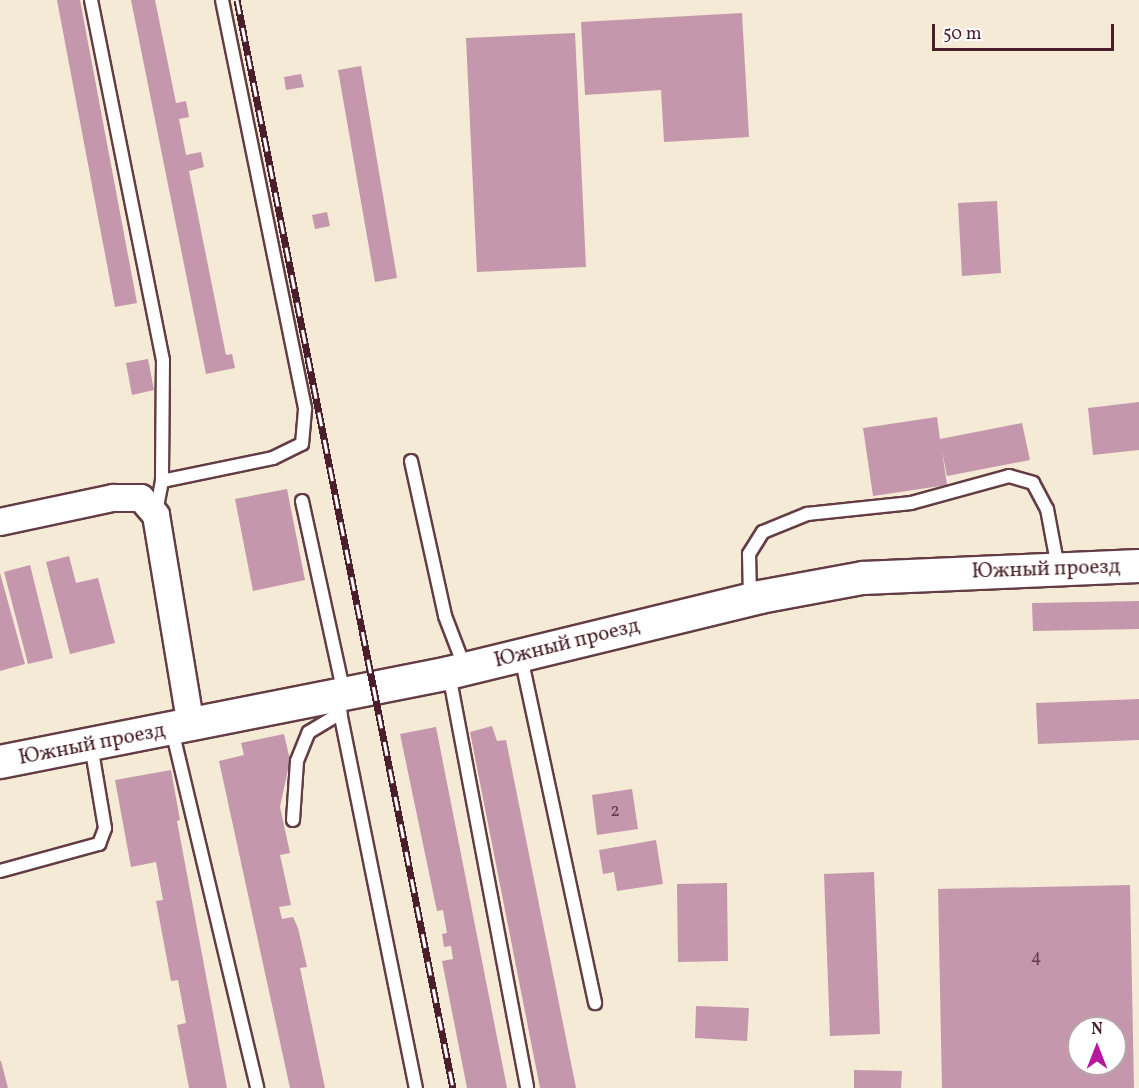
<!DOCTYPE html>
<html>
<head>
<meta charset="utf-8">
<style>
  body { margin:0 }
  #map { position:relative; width:1139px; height:1088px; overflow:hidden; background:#f4ead5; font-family:Vollkorn,serif }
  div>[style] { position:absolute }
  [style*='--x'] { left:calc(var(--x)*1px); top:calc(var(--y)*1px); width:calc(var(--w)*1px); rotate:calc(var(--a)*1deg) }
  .building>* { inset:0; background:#c497ad }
  .roads { filter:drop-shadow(2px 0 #643d44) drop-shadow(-2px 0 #643d44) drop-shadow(0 2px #643d44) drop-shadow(0 -2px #643d44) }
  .service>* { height:12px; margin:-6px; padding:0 6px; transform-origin:6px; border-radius:6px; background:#fff }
  .minor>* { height:26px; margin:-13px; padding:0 13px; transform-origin:13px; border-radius:13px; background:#fff }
  .tertiary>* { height:32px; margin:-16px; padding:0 16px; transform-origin:16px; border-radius:16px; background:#fff }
  .rail>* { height:7px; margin-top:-3.5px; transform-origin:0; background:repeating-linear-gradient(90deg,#fff 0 14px,#4a1f2b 0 28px); box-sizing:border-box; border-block:2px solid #4a1f2b }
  span { translate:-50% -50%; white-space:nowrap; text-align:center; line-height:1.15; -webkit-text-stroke:4.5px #fff; paint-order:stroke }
  .number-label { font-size:18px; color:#683d4c }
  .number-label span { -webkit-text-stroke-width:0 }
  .street-label { font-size:21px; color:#4a1f2b }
  .north { position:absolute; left:1067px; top:1016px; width:60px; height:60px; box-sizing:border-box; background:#fff; border:2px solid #b7a5aa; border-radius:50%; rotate:0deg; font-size:16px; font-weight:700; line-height:24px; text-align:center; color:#4a1f2b }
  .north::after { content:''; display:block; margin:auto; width:21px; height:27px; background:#b5179e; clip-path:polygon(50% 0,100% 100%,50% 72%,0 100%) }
  .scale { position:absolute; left:932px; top:24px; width:182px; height:27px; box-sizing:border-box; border:3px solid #4a1f2b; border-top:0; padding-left:8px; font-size:18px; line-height:21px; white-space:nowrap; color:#4a1f2b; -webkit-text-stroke:4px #fff; paint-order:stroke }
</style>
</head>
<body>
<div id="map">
  <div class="building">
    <i style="clip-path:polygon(57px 0,80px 0,137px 303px,115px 307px)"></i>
    <i style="clip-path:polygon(131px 0,155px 0,176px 103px,186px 101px,189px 117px,179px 119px,186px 155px,201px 152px,204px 167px,189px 171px,226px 355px,232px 354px,235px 368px,206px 374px)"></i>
    <i style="clip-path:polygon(742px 13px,749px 137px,664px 142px,661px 90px,585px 95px,581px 22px)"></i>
    <i style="clip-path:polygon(575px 33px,586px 267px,477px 272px,466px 38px)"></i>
    <i style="clip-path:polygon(361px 66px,397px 278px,375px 282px,338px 70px)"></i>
    <i style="clip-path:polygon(301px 74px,304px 87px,286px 90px,284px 77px)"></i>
    <i style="clip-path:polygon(997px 201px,1001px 273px,962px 276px,958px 203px)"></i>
    <i style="clip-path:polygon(327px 212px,330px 226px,315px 229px,312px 215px)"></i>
    <i style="clip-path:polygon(148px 359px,154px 390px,132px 395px,126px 363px)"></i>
    <i style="clip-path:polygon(1139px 402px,1139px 450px,1093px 455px,1088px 408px)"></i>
    <i style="clip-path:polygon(937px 417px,940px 439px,1022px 423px,1030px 460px,947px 476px,942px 451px,947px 485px,873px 496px,863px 428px)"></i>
    <i style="clip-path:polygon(287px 489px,305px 580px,253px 591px,235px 499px)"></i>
    <i style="clip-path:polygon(69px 556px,76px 583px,98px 578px,115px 643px,70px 654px,46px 562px)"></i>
    <i style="clip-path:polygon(30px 565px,53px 658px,28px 664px,4px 572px)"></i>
    <i style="clip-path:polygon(0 573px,25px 664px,0 671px)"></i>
    <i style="clip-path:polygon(1139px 601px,1139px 629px,1033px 631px,1032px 603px)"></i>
    <i style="clip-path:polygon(1139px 699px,1139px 740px,1038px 744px,1036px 703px)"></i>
    <i style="clip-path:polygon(492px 726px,497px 741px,506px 740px,576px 1088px,540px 1088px,470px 732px)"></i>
    <i style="clip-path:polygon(436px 727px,507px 1088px,467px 1088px,442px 961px,453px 959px,451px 946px,444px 947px,442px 934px,447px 933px,443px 910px,437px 911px,400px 734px)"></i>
    <i style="clip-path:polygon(284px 734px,290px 760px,280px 807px,290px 853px,280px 855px,291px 905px,279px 907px,282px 919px,293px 917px,298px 928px,307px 967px,300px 968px,325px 1088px,290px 1088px,219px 761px,244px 755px,241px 743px)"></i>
    <i style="clip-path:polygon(171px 770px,180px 820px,177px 821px,227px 1088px,189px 1088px,177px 1025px,186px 1023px,178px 980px,171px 981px,156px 901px,163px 900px,156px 862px,131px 867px,115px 780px)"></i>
    <i style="clip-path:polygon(632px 789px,638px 829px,597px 835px,592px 795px)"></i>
    <i style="clip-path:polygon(656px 840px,663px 884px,617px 891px,614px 872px,603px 874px,599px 850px)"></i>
    <i style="clip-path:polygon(874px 872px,880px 1034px,830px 1036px,824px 874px)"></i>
    <i style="clip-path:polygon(727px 883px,728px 961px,678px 962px,677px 884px)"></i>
    <i style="clip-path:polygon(evenodd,1130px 885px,1134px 1088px,942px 1088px,938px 889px,1130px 885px,1079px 1028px,1115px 1028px,1115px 1064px,1079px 1064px,1079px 1028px)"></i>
    <i style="clip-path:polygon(696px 1006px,749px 1008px,747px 1041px,695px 1038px)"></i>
    <i style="clip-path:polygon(0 1061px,1px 1061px,8px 1088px,0 1088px)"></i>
    <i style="clip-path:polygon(854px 1070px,902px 1071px,901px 1088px,854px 1088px)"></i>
  </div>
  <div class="roads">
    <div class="service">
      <i style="--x:91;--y:0;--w:367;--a:78.7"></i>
      <i style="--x:163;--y:360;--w:121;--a:90.5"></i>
      <i style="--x:162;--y:481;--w:33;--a:101"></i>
      <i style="--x:411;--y:461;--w:159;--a:77.6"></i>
      <i style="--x:445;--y:616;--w:56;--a:69"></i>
      <i style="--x:162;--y:481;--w:113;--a:-11.7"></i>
      <i style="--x:273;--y:458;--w:32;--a:-26"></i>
      <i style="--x:302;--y:444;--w:36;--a:-85"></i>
      <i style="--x:305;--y:408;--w:416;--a:-101.5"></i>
      <i style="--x:302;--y:501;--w:197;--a:77.7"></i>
      <i style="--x:750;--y:597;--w:43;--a:-91.3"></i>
      <i style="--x:749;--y:554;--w:26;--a:-58"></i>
      <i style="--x:763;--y:532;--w:48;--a:-22.2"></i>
      <i style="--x:807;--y:514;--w:105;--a:-6"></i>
      <i style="--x:911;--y:503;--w:102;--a:-15.4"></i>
      <i style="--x:1009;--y:476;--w:25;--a:16"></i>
      <i style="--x:1033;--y:483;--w:30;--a:62"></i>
      <i style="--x:1047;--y:509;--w:60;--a:79.4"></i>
      <i style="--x:521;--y:657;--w:354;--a:77.9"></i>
      <i style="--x:449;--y:674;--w:421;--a:79.3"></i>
      <i style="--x:337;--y:697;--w:399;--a:78.6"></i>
      <i style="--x:172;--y:730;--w:368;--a:76.6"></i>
      <i style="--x:293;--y:820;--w:59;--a:-86.1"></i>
      <i style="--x:297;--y:761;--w:31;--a:-68"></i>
      <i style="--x:309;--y:732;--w:37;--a:-31"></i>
      <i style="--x:0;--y:871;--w:103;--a:-15.3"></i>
      <i style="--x:99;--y:844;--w:17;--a:-69"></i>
      <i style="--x:105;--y:828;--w:84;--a:-99.6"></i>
    </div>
    <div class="minor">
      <i style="--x:0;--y:522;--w:116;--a:-12"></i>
      <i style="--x:113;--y:498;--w:28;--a:0"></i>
      <i style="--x:141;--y:498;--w:23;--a:49"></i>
      <i style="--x:156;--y:515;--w:214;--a:80.6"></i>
    </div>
    <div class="tertiary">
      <i style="--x:0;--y:762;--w:458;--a:-11.2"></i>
      <i style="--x:449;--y:673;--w:320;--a:-13.7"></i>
      <i style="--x:760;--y:597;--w:105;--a:-10.5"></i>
      <i style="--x:863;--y:578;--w:276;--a:-2.5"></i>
    </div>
  </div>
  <div class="rail">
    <i style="--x:237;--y:0;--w:1109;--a:78.77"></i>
  </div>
  <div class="number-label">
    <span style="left:615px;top:812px">2</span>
    <span style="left:1036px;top:958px">4</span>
  </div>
  <div class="street-label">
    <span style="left:1046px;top:570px;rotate:-2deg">Южный проезд</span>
    <span style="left:567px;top:644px;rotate:-14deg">Южный проезд</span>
    <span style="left:92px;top:745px;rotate:-11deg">Южный проезд</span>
  </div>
  <div class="north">N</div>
  <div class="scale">50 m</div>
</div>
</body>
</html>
